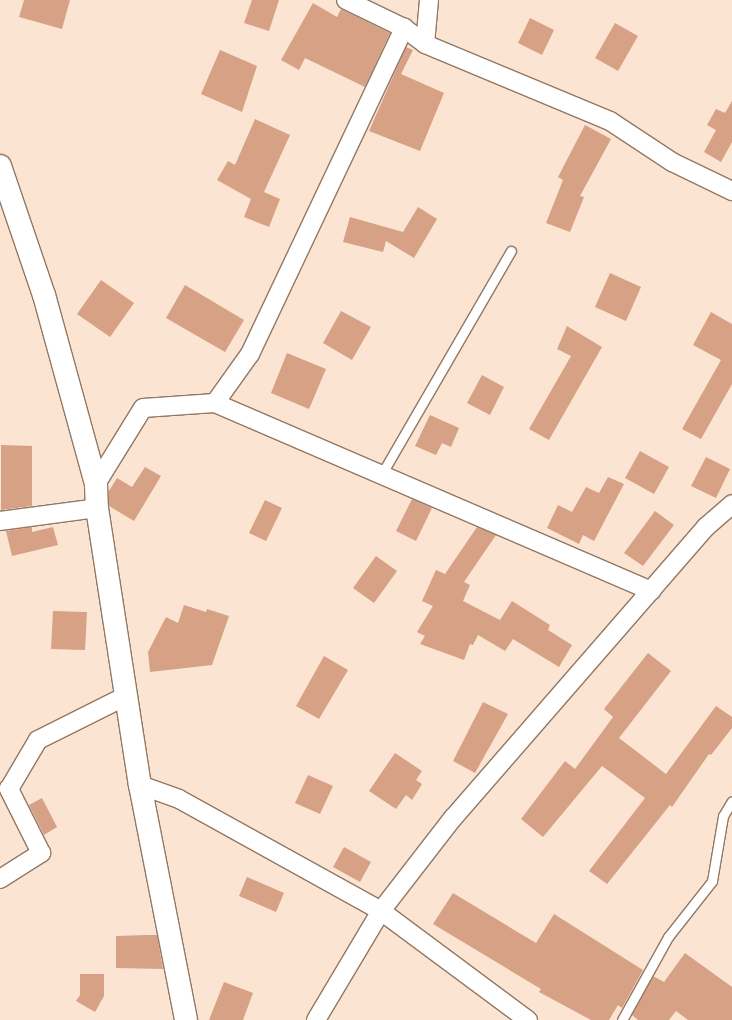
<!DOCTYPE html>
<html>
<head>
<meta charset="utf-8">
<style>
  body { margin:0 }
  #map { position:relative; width:732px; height:1020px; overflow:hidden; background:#fbe4d1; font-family:"Varela Round",sans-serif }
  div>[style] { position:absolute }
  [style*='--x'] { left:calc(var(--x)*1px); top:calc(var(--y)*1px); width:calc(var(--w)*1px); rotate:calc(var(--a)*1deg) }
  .building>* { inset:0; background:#d7a186 }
  .roads { filter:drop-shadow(1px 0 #927863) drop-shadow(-1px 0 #927863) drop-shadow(0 1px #927863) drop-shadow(0 -1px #927863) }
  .service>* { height:9px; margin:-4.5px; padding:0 4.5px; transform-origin:4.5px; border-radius:4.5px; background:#fff }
  .minor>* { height:18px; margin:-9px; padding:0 9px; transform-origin:9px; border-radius:9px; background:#fff }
  .tertiary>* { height:22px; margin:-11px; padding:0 11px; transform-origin:11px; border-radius:11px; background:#fff }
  span { translate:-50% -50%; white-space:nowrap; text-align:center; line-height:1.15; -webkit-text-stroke:3px #fbe4d1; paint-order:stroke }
</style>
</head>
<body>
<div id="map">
  <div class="building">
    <i style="clip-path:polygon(24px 0,70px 0,62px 29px,19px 17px)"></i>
    <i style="clip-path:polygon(252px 0,279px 0,269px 31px,244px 23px)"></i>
    <i style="clip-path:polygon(313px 3px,337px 17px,341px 9px,390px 33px,365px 87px,305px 58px,299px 70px,281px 60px)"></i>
    <i style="clip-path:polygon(530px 18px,554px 30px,542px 55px,518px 43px)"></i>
    <i style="clip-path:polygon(615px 23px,638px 36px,618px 71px,595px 58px)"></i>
    <i style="clip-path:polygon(406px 47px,413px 50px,401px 74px,444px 93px,420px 151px,369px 131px)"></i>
    <i style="clip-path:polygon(220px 50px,257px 66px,242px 112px,201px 94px)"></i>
    <i style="clip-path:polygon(732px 101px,732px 142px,721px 162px,704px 152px,716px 130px,707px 125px,716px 109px,725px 113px)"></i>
    <i style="clip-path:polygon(255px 119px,290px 135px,264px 192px,280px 199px,269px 227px,244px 217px,251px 199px,217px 180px,228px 161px,235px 165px)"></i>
    <i style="clip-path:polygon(585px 125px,611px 139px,580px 196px,584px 197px,570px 232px,546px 223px,563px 180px,558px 177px)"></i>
    <i style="clip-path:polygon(418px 207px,437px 219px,414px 258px,386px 241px,383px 252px,343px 242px,350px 217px,403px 232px)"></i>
    <i style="clip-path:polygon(610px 273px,641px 287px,626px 321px,595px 307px)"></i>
    <i style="clip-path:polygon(101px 280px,134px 303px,110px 337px,77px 314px)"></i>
    <i style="clip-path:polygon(185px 285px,244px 320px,225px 352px,166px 318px)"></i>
    <i style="clip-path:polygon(341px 311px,371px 327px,352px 360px,323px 343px)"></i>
    <i style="clip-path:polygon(711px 312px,732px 324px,732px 384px,701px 439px,682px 429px,721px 360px,693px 345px)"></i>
    <i style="clip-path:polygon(567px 326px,602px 347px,549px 440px,529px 429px,571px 356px,557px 349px)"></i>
    <i style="clip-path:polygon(287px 353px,326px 369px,309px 409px,271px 393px)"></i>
    <i style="clip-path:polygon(482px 375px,504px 387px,490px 415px,467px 403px)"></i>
    <i style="clip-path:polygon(430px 415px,459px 428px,451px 447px,442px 443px,436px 455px,415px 446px)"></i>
    <i style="clip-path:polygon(1px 445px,32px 446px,32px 506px,1px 510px)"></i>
    <i style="clip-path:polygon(640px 451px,669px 467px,654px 494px,625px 478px)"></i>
    <i style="clip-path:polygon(706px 457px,730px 469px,716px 498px,691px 486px)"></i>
    <i style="clip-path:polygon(145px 467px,161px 476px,134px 521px,109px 506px,109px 491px,117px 478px,132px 487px)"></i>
    <i style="clip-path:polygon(608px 477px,624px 484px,594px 541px,583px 535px,579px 544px,547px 528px,558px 505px,572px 512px,586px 487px,599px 493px)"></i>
    <i style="clip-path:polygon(412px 499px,432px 508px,416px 541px,396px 531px)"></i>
    <i style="clip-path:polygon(265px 500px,282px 508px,266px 541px,249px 533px)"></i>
    <i style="clip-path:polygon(655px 511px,674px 525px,643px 566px,624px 553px)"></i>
    <i style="clip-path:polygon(32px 527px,32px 532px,53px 527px,58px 545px,12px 556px,6px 531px)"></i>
    <i style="clip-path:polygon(477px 527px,496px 535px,464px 582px,470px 585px,463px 601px,500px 620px,512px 601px,550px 625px,548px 630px,572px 645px,559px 667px,513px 639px,505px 651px,478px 635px,473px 645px,470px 644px,464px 660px,420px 644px,425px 636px,417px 632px,433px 606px,422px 601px,436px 570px,445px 574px)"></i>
    <i style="clip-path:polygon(376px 556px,397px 571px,374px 603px,353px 588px)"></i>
    <i style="clip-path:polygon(184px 605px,206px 612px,207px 609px,229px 616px,212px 665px,150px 672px,148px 652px,166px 617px,178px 623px)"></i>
    <i style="clip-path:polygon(53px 611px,87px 612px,85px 650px,51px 649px)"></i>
    <i style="clip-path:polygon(648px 653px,671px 671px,619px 738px,666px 774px,716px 706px,732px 717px,732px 728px,711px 755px,709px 754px,672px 807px,670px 805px,607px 884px,589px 871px,645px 798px,602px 766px,543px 837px,521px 819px,565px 761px,575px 769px,613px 717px,604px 709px)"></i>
    <i style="clip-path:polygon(324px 656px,348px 670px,319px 719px,296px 706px)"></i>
    <i style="clip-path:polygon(483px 702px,508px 714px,475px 773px,453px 761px)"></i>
    <i style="clip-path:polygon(395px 753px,422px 771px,416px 780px,422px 784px,412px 800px,406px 795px,396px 809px,369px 791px)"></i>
    <i style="clip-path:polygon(308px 775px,333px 786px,320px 814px,295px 803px)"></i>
    <i style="clip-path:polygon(42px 798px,57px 827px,44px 835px,29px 805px)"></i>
    <i style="clip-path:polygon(344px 847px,371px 862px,360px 882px,333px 867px)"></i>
    <i style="clip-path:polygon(247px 877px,284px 893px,276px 912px,239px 896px)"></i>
    <i style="clip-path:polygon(453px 893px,536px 943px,554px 914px,643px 970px,622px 1008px,618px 1005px,609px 1020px,591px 1020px,539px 992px,541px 989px,433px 924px)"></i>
    <i style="clip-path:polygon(146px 935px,157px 935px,163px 969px,116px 968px,116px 936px)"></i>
    <i style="clip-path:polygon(685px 953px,732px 987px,732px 1020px,688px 1020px,676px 1011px,669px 1020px,638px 1020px,632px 1015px,653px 976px,664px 982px)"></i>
    <i style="clip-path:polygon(80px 974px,104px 974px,104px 996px,95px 1012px,76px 1001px,80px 995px)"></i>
    <i style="clip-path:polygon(224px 982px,253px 993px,243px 1020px,209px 1020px)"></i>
  </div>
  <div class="roads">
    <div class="service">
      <i style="--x:381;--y:475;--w:259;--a:-59.9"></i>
      <i style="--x:622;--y:1020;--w:95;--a:-61"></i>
      <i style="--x:668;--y:937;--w:71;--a:-51.8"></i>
      <i style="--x:712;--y:881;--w:66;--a:-80.4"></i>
      <i style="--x:723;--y:816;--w:17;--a:-59"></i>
    </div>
    <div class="minor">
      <i style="--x:346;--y:0;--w:64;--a:25.8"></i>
      <i style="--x:404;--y:28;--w:26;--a:37"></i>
      <i style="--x:425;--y:44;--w:200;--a:22.6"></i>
      <i style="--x:610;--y:121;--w:74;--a:33.5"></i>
      <i style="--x:672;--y:162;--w:67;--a:25.8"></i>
      <i style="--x:425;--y:44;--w:44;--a:-84.8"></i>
      <i style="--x:215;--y:403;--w:60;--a:-54.5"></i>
      <i style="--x:250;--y:354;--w:361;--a:-64.7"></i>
      <i style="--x:96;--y:484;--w:89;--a:-58.3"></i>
      <i style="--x:143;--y:408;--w:72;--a:-4"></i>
      <i style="--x:215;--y:403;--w:475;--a:23.3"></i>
      <i style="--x:0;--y:521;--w:98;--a:-7.6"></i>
      <i style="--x:140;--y:785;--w:41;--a:19.7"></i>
      <i style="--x:179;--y:799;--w:231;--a:29"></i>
      <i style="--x:381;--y:911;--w:183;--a:36.6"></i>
      <i style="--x:0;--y:879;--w:49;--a:-32.4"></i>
      <i style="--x:41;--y:853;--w:72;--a:-116.6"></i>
      <i style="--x:9;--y:789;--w:57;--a:-59.4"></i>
      <i style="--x:38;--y:740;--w:98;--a:-26.6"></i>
      <i style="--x:316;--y:1020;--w:127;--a:-59.2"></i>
      <i style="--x:381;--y:911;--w:118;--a:-52.3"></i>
      <i style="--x:453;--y:818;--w:386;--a:-49"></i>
      <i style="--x:706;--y:527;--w:35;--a:-41"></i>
    </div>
    <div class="tertiary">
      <i style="--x:0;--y:166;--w:136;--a:71.2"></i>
      <i style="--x:44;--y:295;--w:196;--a:74.6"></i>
      <i style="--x:96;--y:484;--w:24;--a:88"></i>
      <i style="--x:97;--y:508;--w:280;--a:81.2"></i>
      <i style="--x:140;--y:785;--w:239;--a:78.9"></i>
    </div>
  </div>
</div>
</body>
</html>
